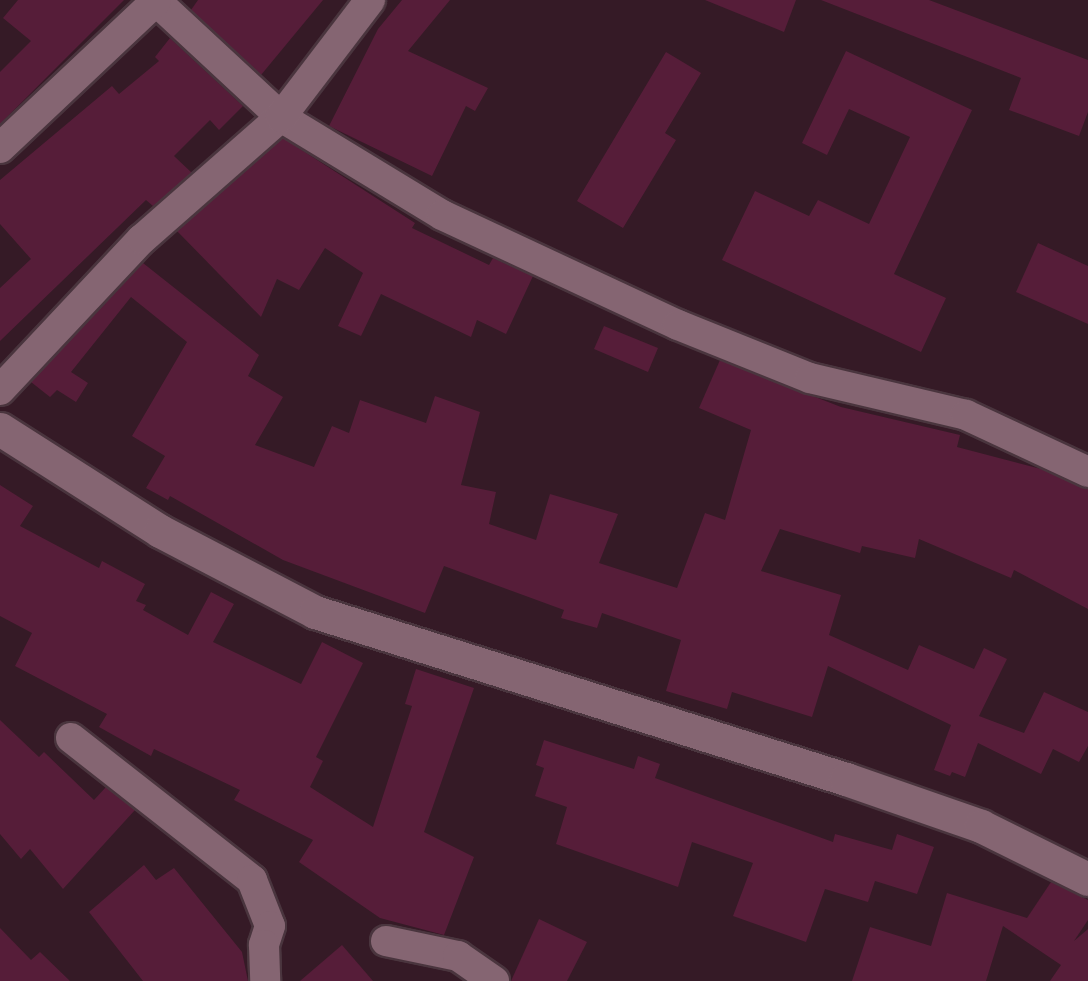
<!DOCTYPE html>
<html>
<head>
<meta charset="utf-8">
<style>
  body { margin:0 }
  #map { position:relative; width:1088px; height:981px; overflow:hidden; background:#351a26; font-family:Helvetica,sans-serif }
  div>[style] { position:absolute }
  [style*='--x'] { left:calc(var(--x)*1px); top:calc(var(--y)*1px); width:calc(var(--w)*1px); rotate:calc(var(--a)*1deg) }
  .building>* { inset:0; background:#561d39 }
  .roads { filter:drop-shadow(2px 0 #4a353e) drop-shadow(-2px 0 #4a353e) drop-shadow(0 2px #4a353e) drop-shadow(0 -2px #4a353e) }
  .street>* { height:30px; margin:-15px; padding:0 15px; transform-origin:15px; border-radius:15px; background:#856572 }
  .secondary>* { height:33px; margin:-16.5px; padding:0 16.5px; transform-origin:16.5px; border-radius:16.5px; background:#856572 }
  span { translate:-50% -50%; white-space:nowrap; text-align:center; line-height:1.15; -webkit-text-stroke:4.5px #351a26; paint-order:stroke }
</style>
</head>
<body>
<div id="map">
  <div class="building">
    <i style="clip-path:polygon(18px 0,124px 0,0 124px,0 72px,31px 41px,3px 18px)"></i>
    <i style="clip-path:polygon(198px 0,323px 0,261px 75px,191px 10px)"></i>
    <i style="clip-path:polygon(402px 0,450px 0,408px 51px,488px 88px,475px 111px,466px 106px,432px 176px,329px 126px,378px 29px)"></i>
    <i style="clip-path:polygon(705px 0,796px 0,784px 32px)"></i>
    <i style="clip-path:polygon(821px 0,929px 0,1088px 60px,1088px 112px,1079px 136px,1009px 110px,1021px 78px)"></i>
    <i style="clip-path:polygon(170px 38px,243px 106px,219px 130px,210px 120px,174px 156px,192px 173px,153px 206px,146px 200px,0 341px,0 288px,31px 259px,0 224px,0 180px,112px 86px,119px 94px,159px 61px,155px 57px)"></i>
    <i style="clip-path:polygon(846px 51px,972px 110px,894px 274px,946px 298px,921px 352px,722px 260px,755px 191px,809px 216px,818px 200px,869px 224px,910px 137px,849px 109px,827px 155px,802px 143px)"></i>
    <i style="clip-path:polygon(666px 52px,701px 73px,665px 133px,676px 140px,623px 228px,577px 201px)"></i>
    <i style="clip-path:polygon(283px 138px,415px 223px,412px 228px,489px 265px,493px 258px,533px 276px,506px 334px,477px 320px,471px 337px,381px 294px,361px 336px,338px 326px,363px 273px,325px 248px,299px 290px,277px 279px,261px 317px,177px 231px)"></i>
    <i style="clip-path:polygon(1038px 243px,1088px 266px,1088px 324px,1016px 292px)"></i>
    <i style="clip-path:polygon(143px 263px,259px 355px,248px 376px,283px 397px,255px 445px,314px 467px,332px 426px,349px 433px,360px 400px,426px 423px,435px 396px,480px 412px,461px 485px,496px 492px,489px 524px,536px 540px,550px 494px,618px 514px,599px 563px,677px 588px,705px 513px,725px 520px,751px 430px,699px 408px,720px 360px,841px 407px,960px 435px,957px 447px,1041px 469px,1088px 489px,1088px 609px,1014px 570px,1011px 578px,919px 539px,915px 558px,862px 546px,860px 553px,780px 529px,761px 571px,841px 595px,829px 635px,908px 670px,919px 645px,974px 669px,984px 648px,1007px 659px,979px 716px,1024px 733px,1044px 692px,1088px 712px,1088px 746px,1079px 762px,1053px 749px,1041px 774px,978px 743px,965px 777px,952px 772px,950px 776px,934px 770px,951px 725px,828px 666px,812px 717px,732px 692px,727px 709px,666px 691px,681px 640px,602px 613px,597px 628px,561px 618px,564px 610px,444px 566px,425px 613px,283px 560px,170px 496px,168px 500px,146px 488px,165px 456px,132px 436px,187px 342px,131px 297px,71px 372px,88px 383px,76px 402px,57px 390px,50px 397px,31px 382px)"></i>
    <i style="clip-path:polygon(604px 326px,658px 348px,648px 372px,594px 349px)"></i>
    <i style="clip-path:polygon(0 485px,33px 506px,20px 526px,99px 568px,102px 561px,145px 584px,136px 601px,146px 605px,143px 610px,188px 635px,211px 592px,234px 604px,213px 642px,301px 684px,322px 642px,363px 663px,316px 757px,323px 761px,310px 787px,373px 827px,412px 706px,405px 704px,416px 669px,474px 688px,424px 832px,474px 857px,444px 935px,380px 918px,299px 862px,313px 840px,234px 800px,240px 790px,154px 749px,151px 756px,99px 727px,107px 714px,15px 666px,32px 633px,0 616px)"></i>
    <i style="clip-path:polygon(0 720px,39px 757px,44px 752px,94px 800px,106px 787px,135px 810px,63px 889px,30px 849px,21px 859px,0 834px)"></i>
    <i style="clip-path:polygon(544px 740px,634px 769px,638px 756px,660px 764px,655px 778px,833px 842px,835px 834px,892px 850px,897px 834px,934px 847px,917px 894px,875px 881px,868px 902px,825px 889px,806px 942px,733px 916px,753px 863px,692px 842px,678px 887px,556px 844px,567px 807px,535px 796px,544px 768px,536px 765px)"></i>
    <i style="clip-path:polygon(144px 865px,156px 880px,174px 868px,242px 952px,248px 981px,143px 981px,89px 912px)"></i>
    <i style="clip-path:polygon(1051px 882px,1088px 900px,1088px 920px,1074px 941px,1088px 929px,1088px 981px,1050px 981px,1061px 965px,1003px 926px,986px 981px,852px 981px,870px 927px,931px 946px,947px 893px,1027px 918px)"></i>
    <i style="clip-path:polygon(539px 919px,587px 942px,567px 981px,511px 981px)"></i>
    <i style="clip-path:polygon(0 928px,31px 960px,40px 952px,70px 981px,0 981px)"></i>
    <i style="clip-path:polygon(342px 945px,373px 981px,300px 981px)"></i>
  </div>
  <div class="roads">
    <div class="street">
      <i style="--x:155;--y:0;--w:172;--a:42.9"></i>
      <i style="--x:281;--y:117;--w:188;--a:31.3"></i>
      <i style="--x:442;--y:215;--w:260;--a:25"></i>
      <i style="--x:678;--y:325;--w:142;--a:21.9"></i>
      <i style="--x:810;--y:378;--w:160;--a:13.3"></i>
      <i style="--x:966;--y:415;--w:135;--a:25"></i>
      <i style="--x:0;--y:148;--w:214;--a:-43.3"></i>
      <i style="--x:0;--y:390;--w:207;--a:-46.8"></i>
      <i style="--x:142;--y:239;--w:185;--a:-41.3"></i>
      <i style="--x:281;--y:117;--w:147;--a:-52.7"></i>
      <i style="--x:71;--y:738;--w:230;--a:38.1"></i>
      <i style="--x:252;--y:880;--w:49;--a:68.6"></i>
      <i style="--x:270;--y:926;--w:20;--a:108"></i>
      <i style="--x:264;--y:945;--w:36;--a:88"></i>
      <i style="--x:386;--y:941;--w:74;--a:11.8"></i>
      <i style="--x:458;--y:956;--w:44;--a:34.8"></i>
    </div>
    <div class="secondary">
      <i style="--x:0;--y:429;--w:190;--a:32.5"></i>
      <i style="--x:160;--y:531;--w:175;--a:27.6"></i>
      <i style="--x:315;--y:612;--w:557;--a:17.46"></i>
      <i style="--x:846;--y:779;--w:143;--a:19.2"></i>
      <i style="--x:981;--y:826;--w:119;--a:26.4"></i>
    </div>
  </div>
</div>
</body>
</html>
